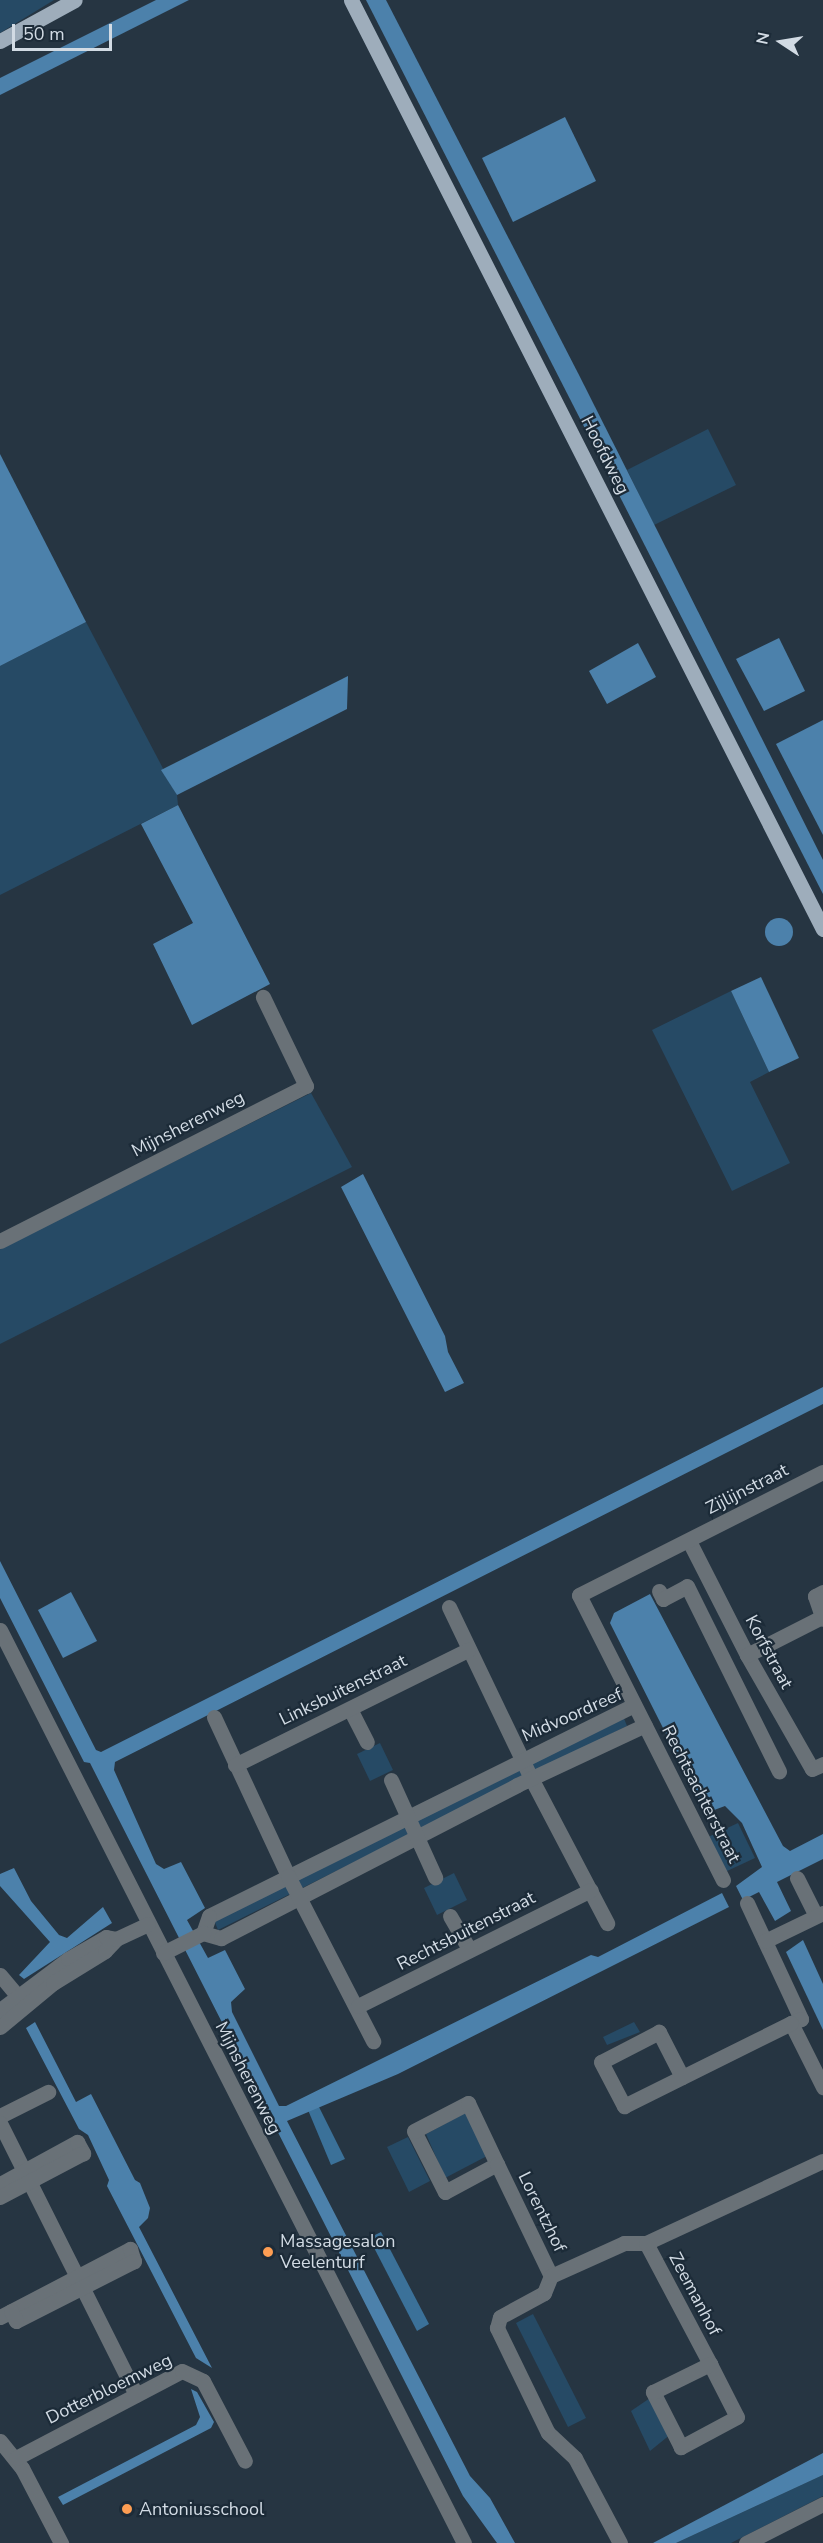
<!DOCTYPE html>
<html>
<head>
<meta charset="utf-8">
<style>
  body { margin:0 }
  #map { position:relative; width:823px; height:2543px; overflow:hidden; background:#263542; font-family:"Nunito Sans",sans-serif }
  div>[style] { position:absolute }
  [style*='--x'] { left:calc(var(--x)*1px); top:calc(var(--y)*1px); width:calc(var(--w)*1px); rotate:calc(var(--a)*1deg) }
  .green>* { inset:0; background:#264a65 }
  .forest>* { inset:0; background:#3b7199 }
  .water>* { inset:0; background:#4c81ab }
  .round { border-radius:50% }
  .minor>* { height:15px; margin:-7.5px; padding:0 7.5px; transform-origin:7.5px; border-radius:7.5px; background:#697177 }
  .major>* { height:15px; margin:-7.5px; padding:0 7.5px; transform-origin:7.5px; border-radius:7.5px; background:#9eadbb }
  .dots>* { width:16px; height:16px; translate:-50% -50%; box-sizing:border-box; border:3px solid #1c2b38; border-radius:50% }
  span { translate:-50% -50%; white-space:nowrap; text-align:center; line-height:1.15; -webkit-text-stroke:4.5px #1c2b38; paint-order:stroke }
  .street-label { font-size:18px; color:#d2dbe4 }
  .poi-label { font-size:18px; color:#d2dbe4 }
  .left { translate:0 -50%; text-align:left }
  .north { position:absolute; left:751px; top:12px; width:60px; height:60px; -webkit-text-stroke:4px #1c2b38; paint-order:stroke; rotate:282deg; font-size:16px; font-weight:700; line-height:24px; text-align:center; color:#d2dbe4 }
  .north::after { content:''; display:block; margin:auto; width:21px; height:27px; background:#d2dbe4; clip-path:polygon(50% 0,100% 100%,50% 72%,0 100%) }
  .scale { position:absolute; left:12px; top:24px; width:100px; height:27px; box-sizing:border-box; border:3px solid #d2dbe4; border-top:0; padding-left:8px; font-size:18px; line-height:21px; white-space:nowrap; color:#d2dbe4; -webkit-text-stroke:4px #1c2b38; paint-order:stroke }
</style>
</head>
<body>
<div id="map">
  <div class="green">
    <i style="clip-path:polygon(0 0,54px 0,0 33px)"></i>
    <i style="clip-path:polygon(708px 429px,736px 485px,654px 525px,627px 470px)"></i>
    <i style="clip-path:polygon(86px 622px,177px 795px,178px 805px,0 895px,0 666px)"></i>
    <i style="clip-path:polygon(731px 991px,769px 1072px,750px 1082px,790px 1163px,732px 1191px,652px 1030px)"></i>
    <i style="clip-path:polygon(311px 1093px,352px 1167px,0 1344px,0 1249px)"></i>
    <i style="clip-path:polygon(623px 1716px,627px 1726px,218px 1930px,214px 1920px)"></i>
    <i style="clip-path:polygon(380px 1743px,393px 1770px,370px 1781px,357px 1754px)"></i>
    <i style="clip-path:polygon(738px 1823px,755px 1858px,725px 1872px,708px 1837px)"></i>
    <i style="clip-path:polygon(454px 1873px,467px 1900px,437px 1915px,424px 1888px)"></i>
    <i style="clip-path:polygon(634px 2022px,640px 2032px,607px 2045px,603px 2037px)"></i>
    <i style="clip-path:polygon(467px 2112px,487px 2156px,445px 2178px,426px 2134px)"></i>
    <i style="clip-path:polygon(408px 2137px,430px 2181px,409px 2192px,387px 2147px)"></i>
    <i style="clip-path:polygon(533px 2314px,586px 2418px,568px 2427px,516px 2323px)"></i>
    <i style="clip-path:polygon(653px 2396px,671px 2434px,650px 2451px,631px 2411px)"></i>
    <i style="clip-path:polygon(823px 2475px,823px 2496px,731px 2543px,676px 2543px)"></i>
  </div>
  <div class="forest">
    <i style="clip-path:polygon(318px 2105px,345px 2159px,331px 2165px,308px 2110px)"></i>
    <i style="clip-path:polygon(381px 2232px,429px 2324px,417px 2331px,369px 2238px)"></i>
  </div>
  <div class="water">
    <i style="clip-path:polygon(156px 0,189px 0,0 95px,0 78px)"></i>
    <i style="clip-path:polygon(366px 0,386px 0,579px 375px,823px 860px,823px 894px)"></i>
    <i style="clip-path:polygon(565px 117px,596px 181px,513px 222px,482px 158px)"></i>
    <i style="clip-path:polygon(0 454px,86px 622px,0 666px)"></i>
    <i style="clip-path:polygon(779px 638px,805px 691px,764px 711px,736px 659px)"></i>
    <i style="clip-path:polygon(638px 643px,656px 677px,607px 704px,589px 671px)"></i>
    <i style="clip-path:polygon(348px 676px,347px 709px,177px 795px,161px 770px)"></i>
    <i style="clip-path:polygon(823px 720px,823px 835px,776px 744px)"></i>
    <i style="clip-path:polygon(178px 805px,270px 984px,192px 1025px,153px 944px,193px 923px,141px 824px)"></i>
    <i class="round" style="left:765px;top:918px;width:28px;height:28px"></i>
    <i style="clip-path:polygon(761px 977px,799px 1058px,769px 1072px,731px 991px)"></i>
    <i style="clip-path:polygon(363px 1174px,445px 1336px,448px 1352px,464px 1383px,445px 1392px,341px 1187px)"></i>
    <i style="clip-path:polygon(823px 1387px,823px 1404px,115px 1762px,114px 1770px,156px 1864px,164px 1869px,181px 1862px,205px 1908px,187px 1920px,208px 1958px,225px 1950px,245px 1989px,231px 2002px,232px 2012px,279px 2106px,286px 2106px,591px 1955px,598px 1957px,722px 1893px,729px 1907px,398px 2074px,287px 2121px,470px 2476px,490px 2498px,515px 2543px,497px 2543px,463px 2496px,90px 1763px,84px 1762px,0 1598px,0 1561px,96px 1750px,101px 1752px)"></i>
    <i style="clip-path:polygon(71px 1592px,97px 1641px,63px 1658px,38px 1610px)"></i>
    <i style="clip-path:polygon(650px 1594px,783px 1846px,790px 1851px,823px 1834px,823px 1859px,777px 1882px,791px 1911px,775px 1921px,759px 1892px,743px 1900px,736px 1886px,762px 1867px,742px 1823px,725px 1806px,706px 1813px,610px 1623px,614px 1613px)"></i>
    <i style="clip-path:polygon(14px 1868px,31px 1901px,59px 1935px,67px 1938px,103px 1907px,112px 1923px,24px 1979px,19px 1975px,50px 1942px,0 1886px,0 1874px)"></i>
    <i style="clip-path:polygon(803px 1940px,823px 1984px,823px 2030px,786px 1952px)"></i>
    <i style="clip-path:polygon(35px 2022px,76px 2102px,91px 2094px,135px 2180px,140px 2183px,150px 2208px,148px 2218px,139px 2227px,212px 2368px,196px 2358px,107px 2186px,109px 2180px,88px 2135px,79px 2129px,26px 2028px)"></i>
    <i style="clip-path:polygon(191px 2389px,197px 2392px,214px 2422px,211px 2428px,63px 2505px,58px 2497px,196px 2425px,200px 2417px)"></i>
    <i style="clip-path:polygon(823px 2453px,823px 2475px,676px 2543px,653px 2543px)"></i>
  </div>
  <div class="minor">
    <i style="--x:0;--y:1241;--w:343;--a:-26.9"></i>
    <i style="--x:306;--y:1086;--w:99;--a:-115.8"></i>
    <i style="--x:689;--y:1541;--w:128;--a:63"></i>
    <i style="--x:747;--y:1655;--w:131;--a:60.3"></i>
    <i style="--x:812;--y:1769;--w:12;--a:-24"></i>
    <i style="--x:659;--y:1591;--w:9;--a:63"></i>
    <i style="--x:663;--y:1599;--w:27;--a:-28"></i>
    <i style="--x:687;--y:1586;--w:207;--a:63.6"></i>
    <i style="--x:823;--y:1592;--w:9;--a:153"></i>
    <i style="--x:815;--y:1596;--w:24;--a:71"></i>
    <i style="--x:449;--y:1607;--w:190;--a:64.4"></i>
    <i style="--x:531;--y:1778;--w:164;--a:62.3"></i>
    <i style="--x:0;--y:1630;--w:1024;--a:63.06"></i>
    <i style="--x:747;--y:1655;--w:84;--a:-26.9"></i>
    <i style="--x:634;--y:1705;--w:474;--a:153.6"></i>
    <i style="--x:209;--y:1916;--w:18;--a:109"></i>
    <i style="--x:203;--y:1933;--w:19;--a:16"></i>
    <i style="--x:221;--y:1938;--w:333;--a:-27.3"></i>
    <i style="--x:517;--y:1785;--w:141;--a:-25.1"></i>
    <i style="--x:350;--y:1709;--w:37;--a:63"></i>
    <i style="--x:214;--y:1717;--w:175;--a:65"></i>
    <i style="--x:288;--y:1876;--w:186;--a:62.7"></i>
    <i style="--x:235;--y:1765;--w:260;--a:-26.3"></i>
    <i style="--x:391;--y:1780;--w:107;--a:65.6"></i>
    <i style="--x:797;--y:1878;--w:42;--a:63.4"></i>
    <i style="--x:723;--y:1880;--w:319;--a:-116.8"></i>
    <i style="--x:579;--y:1595;--w:273;--a:-26.8"></i>
    <i style="--x:747;--y:1903;--w:128;--a:65"></i>
    <i style="--x:801;--y:2019;--w:11;--a:158"></i>
    <i style="--x:791;--y:2023;--w:72;--a:63.4"></i>
    <i style="--x:450;--y:1916;--w:39;--a:60"></i>
    <i style="--x:765;--y:1941;--w:64;--a:-25.8"></i>
    <i style="--x:163;--y:1953;--w:45;--a:-26.6"></i>
    <i style="--x:0;--y:1975;--w:35;--a:50"></i>
    <i style="--x:358;--y:2006;--w:260;--a:-26.5"></i>
    <i style="--x:0;--y:2010;--w:85;--a:-36.9"></i>
    <i style="--x:68;--y:1959;--w:44;--a:-30.1"></i>
    <i style="--x:106;--y:1937;--w:10;--a:11"></i>
    <i style="--x:0;--y:2027;--w:69;--a:-39.7"></i>
    <i style="--x:53;--y:1983;--w:61;--a:-31.6"></i>
    <i style="--x:105;--y:1951;--w:16;--a:-47"></i>
    <i style="--x:116;--y:1939;--w:35;--a:-25"></i>
    <i style="--x:682;--y:2077;--w:51;--a:-117.1"></i>
    <i style="--x:659;--y:2032;--w:65;--a:152.7"></i>
    <i style="--x:601;--y:2062;--w:50;--a:62.4"></i>
    <i style="--x:624;--y:2106;--w:186;--a:-26.4"></i>
    <i style="--x:0;--y:2116;--w:54;--a:-26.6"></i>
    <i style="--x:0;--y:2123;--w:304;--a:63.4"></i>
    <i style="--x:497;--y:2164;--w:59;--a:151.7"></i>
    <i style="--x:445;--y:2192;--w:68;--a:-116.9"></i>
    <i style="--x:414;--y:2131;--w:61;--a:-27.4"></i>
    <i style="--x:468;--y:2103;--w:68;--a:64.6"></i>
    <i style="--x:497;--y:2164;--w:124;--a:64.3"></i>
    <i style="--x:0;--y:2184;--w:88;--a:-28.6"></i>
    <i style="--x:77;--y:2142;--w:13;--a:61"></i>
    <i style="--x:83;--y:2153;--w:94;--a:152.1"></i>
    <i style="--x:646;--y:2243;--w:137;--a:62.1"></i>
    <i style="--x:710;--y:2364;--w:59;--a:63"></i>
    <i style="--x:737;--y:2417;--w:64;--a:151.8"></i>
    <i style="--x:681;--y:2447;--w:62;--a:-117"></i>
    <i style="--x:653;--y:2392;--w:64;--a:-26.2"></i>
    <i style="--x:0;--y:2317;--w:147;--a:-27.6"></i>
    <i style="--x:130;--y:2249;--w:13;--a:72"></i>
    <i style="--x:134;--y:2261;--w:132;--a:153"></i>
    <i style="--x:16;--y:2321;--w:11;--a:-117"></i>
    <i style="--x:0;--y:2441;--w:35;--a:51"></i>
    <i style="--x:22;--y:2468;--w:85;--a:62.5"></i>
    <i style="--x:16;--y:2458;--w:187;--a:-27.7"></i>
    <i style="--x:182;--y:2371;--w:23;--a:25"></i>
    <i style="--x:203;--y:2381;--w:90;--a:62.3"></i>
    <i style="--x:620;--y:2543;--w:96;--a:-117.9"></i>
    <i style="--x:575;--y:2458;--w:37;--a:-137"></i>
    <i style="--x:548;--y:2433;--w:117;--a:-115.9"></i>
    <i style="--x:497;--y:2328;--w:11;--a:-75"></i>
    <i style="--x:500;--y:2317;--w:50;--a:-28.6"></i>
    <i style="--x:544;--y:2293;--w:18;--a:-68"></i>
    <i style="--x:551;--y:2276;--w:80;--a:-24.3"></i>
    <i style="--x:624;--y:2243;--w:22;--a:0"></i>
    <i style="--x:646;--y:2243;--w:195;--a:-24.9"></i>
    <i style="--x:746;--y:2543;--w:86;--a:-26.9"></i>
  </div>
  <div class="major">
    <i style="--x:351;--y:0;--w:1042;--a:63.07"></i>
    <i style="--x:0;--y:41;--w:85;--a:-28.7"></i>
  </div>
  <div class="dots">
    <i style="left:268px;top:2252px;background:#fc9d53"></i>
    <i style="left:127px;top:2509px;background:#fc9d53"></i>
  </div>
  <div class="street-label">
    <span style="left:605px;top:455px;rotate:63deg">Hoofdweg</span>
    <span style="left:188px;top:1124px;rotate:-27deg">Mijnsherenweg</span>
    <span style="left:747px;top:1489px;rotate:-27deg">Zijlijnstraat</span>
    <span style="left:769px;top:1652px;rotate:62deg">Korfstraat</span>
    <span style="left:343px;top:1690px;rotate:-26deg">Linksbuitenstraat</span>
    <span style="left:572px;top:1715px;rotate:-24deg">Midvoordreef</span>
    <span style="left:701px;top:1794px;rotate:63deg">Rechtsachterstraat</span>
    <span style="left:466px;top:1931px;rotate:-27deg">Rechtsbuitenstraat</span>
    <span style="left:248px;top:2078px;rotate:63deg">Mijnsherenweg</span>
    <span style="left:542px;top:2212px;rotate:64deg">Lorentzhof</span>
    <span style="left:695px;top:2294px;rotate:62deg">Zeemanhof</span>
    <span style="left:109px;top:2389px;rotate:-26deg">Dotterbloemweg</span>
  </div>
  <div class="poi-label">
    <span class="left" style="left:280px;top:2252px">Massagesalon<br>Veelenturf</span>
    <span class="left" style="left:139px;top:2509px">Antoniusschool</span>
  </div>
  <div class="north">N</div>
  <div class="scale">50 m</div>
</div>
</body>
</html>
